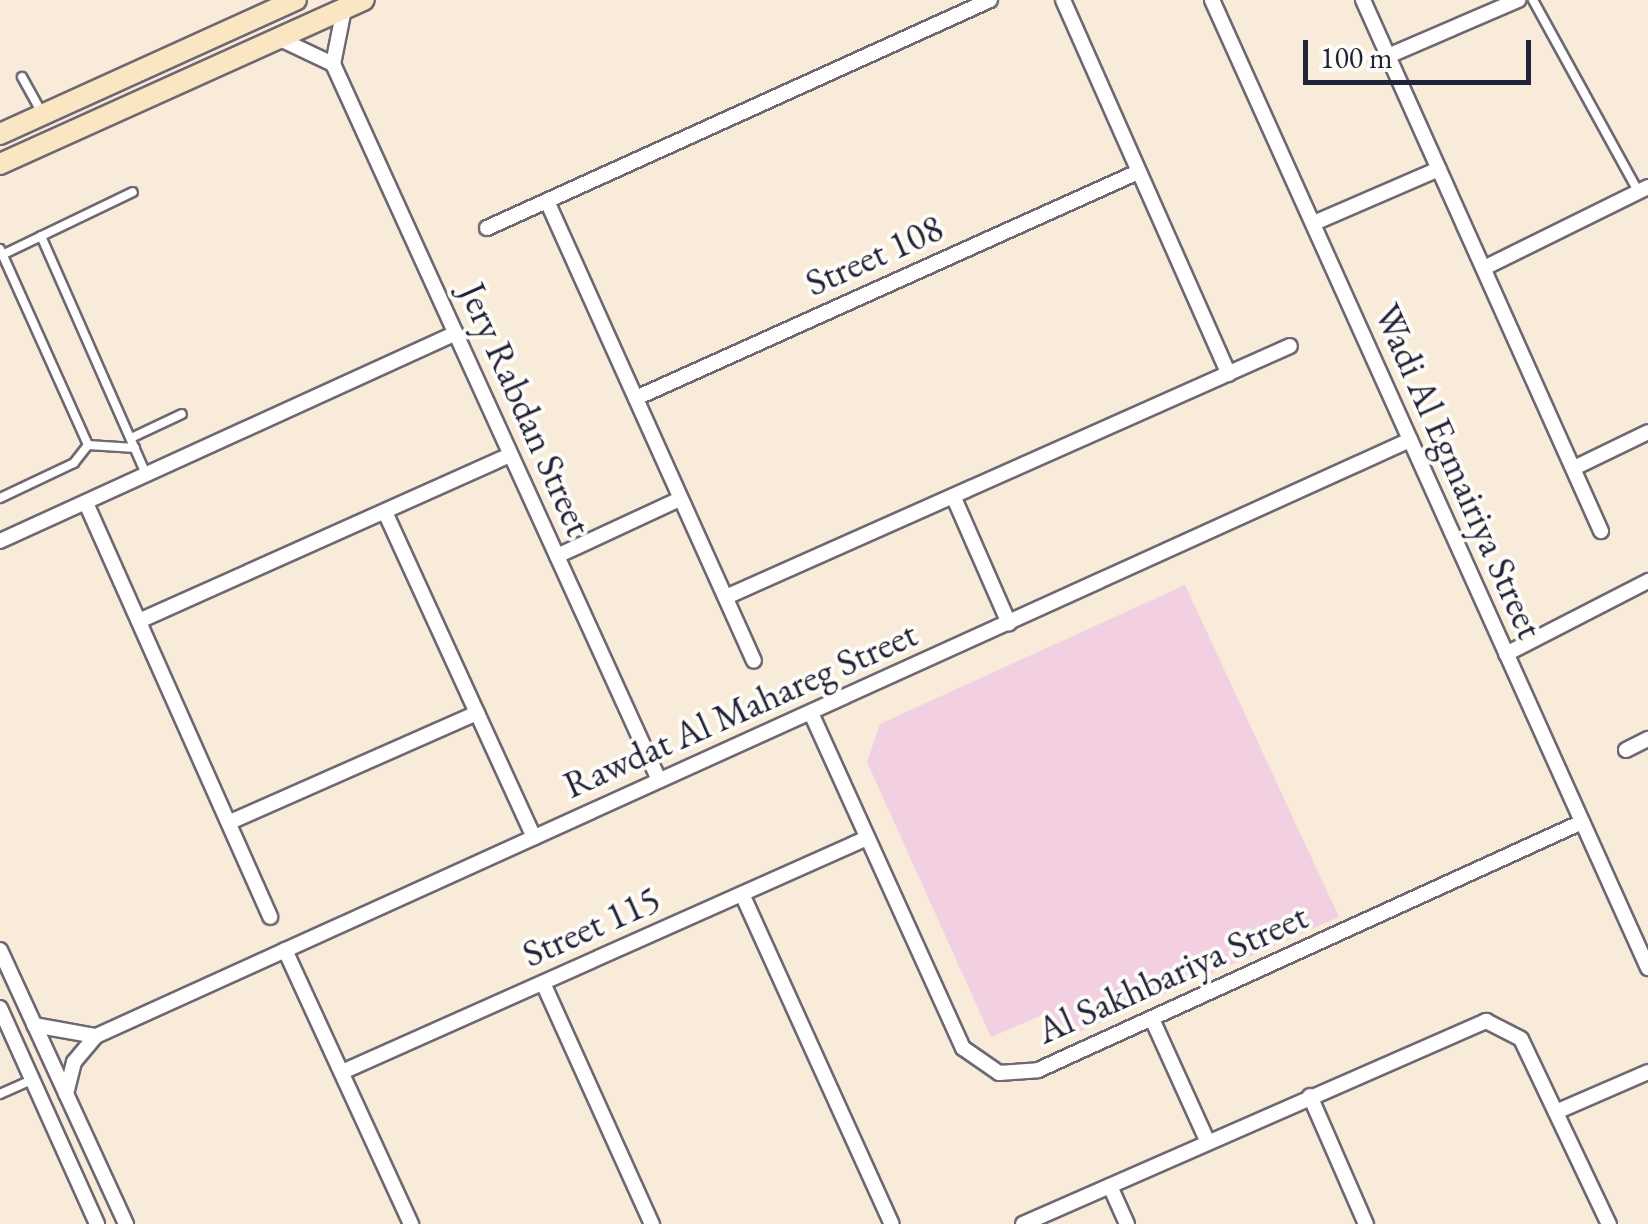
<!DOCTYPE html>
<html>
<head>
<meta charset="utf-8">
<style>
  body { margin:0 }
  #map { position:relative; width:1648px; height:1224px; overflow:hidden; background:#f8ebd9; font-family:"EB Garamond",serif }
  div>[style] { position:absolute }
  [style*='--x'] { left:calc(var(--x)*1px); top:calc(var(--y)*1px); width:calc(var(--w)*1px); rotate:calc(var(--a)*1deg) }
  .built>* { inset:0; background:#f2cfe1 }
  .roads { filter:drop-shadow(2px 0 #6d6872) drop-shadow(-2px 0 #6d6872) drop-shadow(0 2px #6d6872) drop-shadow(0 -2px #6d6872) }
  .lane>* { height:8px; margin:-4px; padding:0 4px; transform-origin:4px; border-radius:4px; background:#fff }
  .street>* { height:14px; margin:-7px; padding:0 7px; transform-origin:7px; border-radius:7px; background:#fff }
  .secondary>* { height:20px; margin:-10px; padding:0 10px; transform-origin:10px; border-radius:10px; background:#fbe6c4 }
  span { translate:-50% -50%; white-space:nowrap; text-align:center; line-height:1.15; -webkit-text-stroke:8px #fdfcf7; paint-order:stroke }
  .street-label { font-size:38px; color:#22223b }
  .scale { position:absolute; left:1303px; top:40px; width:228px; height:45px; box-sizing:border-box; border:5px solid #22223b; border-top:0; padding-left:12px; font-size:30px; line-height:35px; white-space:nowrap; color:#22223b; -webkit-text-stroke:8px #fdfcf7; paint-order:stroke }
</style>
</head>
<body>
<div id="map">
  <div class="built">
    <i style="clip-path:polygon(1185px 585px,1339px 917px,1061px 1040px,1047px 1013px,991px 1037px,867px 762px,880px 724px)"></i>
  </div>
  <div class="roads">
    <div class="lane">
      <i style="--x:1533;--y:0;--w:218;--a:61.2"></i>
      <i style="--x:22;--y:77;--w:39;--a:61"></i>
      <i style="--x:41;--y:236;--w:260;--a:66.2"></i>
      <i style="--x:0;--y:249;--w:215;--a:65.8"></i>
      <i style="--x:88;--y:445;--w:23;--a:128"></i>
      <i style="--x:74;--y:463;--w:82;--a:154.7"></i>
      <i style="--x:2;--y:255;--w:145;--a:-25.7"></i>
      <i style="--x:131;--y:438;--w:56;--a:-25.2"></i>
      <i style="--x:88;--y:445;--w:47;--a:3.7"></i>
      <i style="--x:0;--y:1094;--w:36;--a:-24"></i>
    </div>
    <div class="street">
      <i style="--x:1063;--y:0;--w:409;--a:66.1"></i>
      <i style="--x:1212;--y:0;--w:1062;--a:65.75"></i>
      <i style="--x:1363;--y:0;--w:582;--a:65.86"></i>
      <i style="--x:344;--y:9;--w:56;--a:101.3"></i>
      <i style="--x:333;--y:64;--w:787;--a:65.52"></i>
      <i style="--x:280;--y:39;--w:59;--a:25.3"></i>
      <i style="--x:1388;--y:56;--w:142;--a:-23.3"></i>
      <i style="--x:547;--y:201;--w:504;--a:65.77"></i>
      <i style="--x:1314;--y:223;--w:136;--a:-23.4"></i>
      <i style="--x:487;--y:228;--w:552;--a:-24.38"></i>
      <i style="--x:1484;--y:268;--w:183;--a:-26.3"></i>
      <i style="--x:636;--y:398;--w:551;--a:-24.24"></i>
      <i style="--x:1574;--y:468;--w:82;--a:-25.9"></i>
      <i style="--x:954;--y:498;--w:137;--a:66.3"></i>
      <i style="--x:86;--y:503;--w:453;--a:66"></i>
      <i style="--x:385;--y:512;--w:358;--a:65.4"></i>
      <i style="--x:0;--y:541;--w:501;--a:-24.52"></i>
      <i style="--x:557;--y:556;--w:136;--a:-24.9"></i>
      <i style="--x:726;--y:597;--w:617;--a:-23.99"></i>
      <i style="--x:139;--y:621;--w:406;--a:-24.1"></i>
      <i style="--x:1506;--y:654;--w:160;--a:-27.2"></i>
      <i style="--x:811;--y:713;--w:368;--a:65.6"></i>
      <i style="--x:963;--y:1048;--w:44;--a:34.8"></i>
      <i style="--x:999;--y:1073;--w:39;--a:-4"></i>
      <i style="--x:1038;--y:1070;--w:598;--a:-24.51"></i>
      <i style="--x:1626;--y:750;--w:25;--a:-27"></i>
      <i style="--x:230;--y:822;--w:270;--a:-23.8"></i>
      <i style="--x:742;--y:894;--w:362;--a:65.6"></i>
      <i style="--x:0;--y:950;--w:302;--a:65.3"></i>
      <i style="--x:285;--y:950;--w:302;--a:65.3"></i>
      <i style="--x:543;--y:983;--w:265;--a:65.7"></i>
      <i style="--x:0;--y:1008;--w:237;--a:65.8"></i>
      <i style="--x:1152;--y:1019;--w:133;--a:65.6"></i>
      <i style="--x:34;--y:1025;--w:63;--a:10.1"></i>
      <i style="--x:342;--y:1072;--w:575;--a:-24.02"></i>
      <i style="--x:66;--y:1094;--w:33;--a:-76"></i>
      <i style="--x:74;--y:1062;--w:34;--a:-50"></i>
      <i style="--x:96;--y:1036;--w:1443;--a:-24.4"></i>
      <i style="--x:1310;--y:1096;--w:140;--a:66.4"></i>
      <i style="--x:1556;--y:1112;--w:100;--a:-23.5"></i>
      <i style="--x:1110;--y:1186;--w:42;--a:65.9"></i>
      <i style="--x:1023;--y:1224;--w:506;--a:-23.67"></i>
      <i style="--x:1486;--y:1021;--w:39;--a:27"></i>
      <i style="--x:1521;--y:1039;--w:205;--a:64.6"></i>
    </div>
    <div class="secondary">
      <i style="--x:0;--y:134;--w:325;--a:-24.4"></i>
      <i style="--x:0;--y:164;--w:399;--a:-24.3"></i>
    </div>
  </div>
  <div class="street-label">
    <span style="left:874px;top:255px;rotate:-24deg">Street 108</span>
    <span style="left:526px;top:409px;rotate:66deg">Jery Rabdan Street</span>
    <span style="left:1459px;top:471px;rotate:66deg">Wadi Al Egmairiya Street</span>
    <span style="left:740px;top:709px;rotate:-24deg">Rawdat Al Mahareg Street</span>
    <span style="left:591px;top:926px;rotate:-24deg">Street 115</span>
    <span style="left:1172px;top:973px;rotate:-24deg">Al Sakhbariya Street</span>
  </div>
  <div class="scale">100 m</div>
</div>
</body>
</html>
